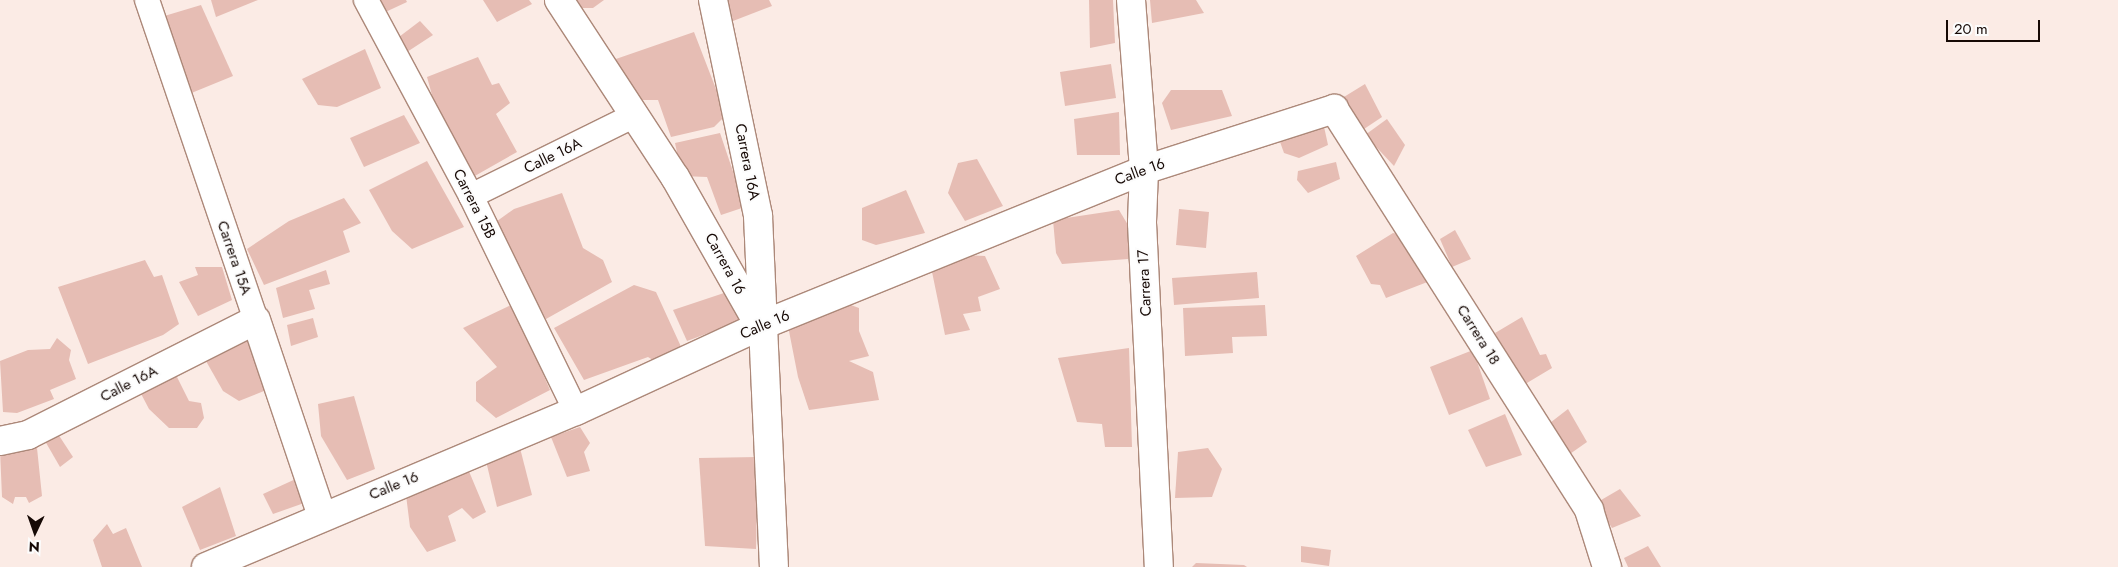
<!DOCTYPE html>
<html>
<head>
<meta charset="utf-8">
<style>
  body { margin:0 }
  #map { position:relative; width:2118px; height:567px; overflow:hidden; background:#fbebe5; font-family:Jost,sans-serif }
  div>[style] { position:absolute }
  [style*='--x'] { left:calc(var(--x)*1px); top:calc(var(--y)*1px); width:calc(var(--w)*1px); rotate:calc(var(--a)*1deg) }
  .building>* { inset:0; background:#e6bdb4 }
  .roads { filter:drop-shadow(1px 0 #ac8879) drop-shadow(-1px 0 #ac8879) drop-shadow(0 1px #ac8879) drop-shadow(0 -1px #ac8879) }
  .pedestrian>* { height:24px; margin:-12px; padding:0 12px; transform-origin:12px; border-radius:12px; background:#fff }
  .minor>* { height:28px; margin:-14px; padding:0 14px; transform-origin:14px; border-radius:14px; background:#fff }
  span { translate:-50% -50%; white-space:nowrap; text-align:center; line-height:1.15; -webkit-text-stroke:4px #fcfcfc; paint-order:stroke }
  .street-label { font-size:15px; color:#160905 }
  .north { position:absolute; left:10px; top:507px; width:50px; height:50px; -webkit-text-stroke:4px #fcfcfc; paint-order:stroke; rotate:183deg; font-size:14px; font-weight:700; line-height:20px; text-align:center; color:#160905 }
  .north::after { content:''; display:block; margin:auto; width:18px; height:22px; background:#160905; clip-path:polygon(50% 0,100% 100%,50% 72%,0 100%) }
  .scale { position:absolute; left:1946px; top:20px; width:94px; height:22px; box-sizing:border-box; border:2px solid #160905; border-top:0; padding-left:6px; font-size:15px; line-height:18px; white-space:nowrap; color:#160905; -webkit-text-stroke:4px #fcfcfc; paint-order:stroke }
</style>
</head>
<body>
<div id="map">
  <div class="building">
    <i style="clip-path:polygon(211px 0,258px 0,216px 17px)"></i>
    <i style="clip-path:polygon(373px 0,406px 0,407px 2px,379px 15px)"></i>
    <i style="clip-path:polygon(483px 0,529px 0,532px 4px,497px 22px)"></i>
    <i style="clip-path:polygon(572px 0,604px 0,593px 8px,574px 8px)"></i>
    <i style="clip-path:polygon(728px 0,769px 0,772px 6px,733px 21px)"></i>
    <i style="clip-path:polygon(1089px 0,1113px 0,1115px 43px,1090px 48px)"></i>
    <i style="clip-path:polygon(1150px 0,1196px 0,1204px 13px,1152px 23px)"></i>
    <i style="clip-path:polygon(201px 5px,233px 76px,189px 94px,161px 17px)"></i>
    <i style="clip-path:polygon(420px 21px,433px 35px,407px 52px,395px 40px)"></i>
    <i style="clip-path:polygon(694px 32px,726px 115px,714px 127px,671px 137px,658px 100px,634px 100px,613px 60px)"></i>
    <i style="clip-path:polygon(365px 49px,381px 88px,337px 107px,318px 105px,302px 79px)"></i>
    <i style="clip-path:polygon(478px 57px,492px 85px,499px 83px,510px 103px,496px 114px,517px 152px,473px 177px,442px 131px,427px 77px)"></i>
    <i style="clip-path:polygon(1111px 64px,1116px 98px,1065px 106px,1060px 72px)"></i>
    <i style="clip-path:polygon(1365px 84px,1382px 117px,1364px 129px,1339px 100px)"></i>
    <i style="clip-path:polygon(1171px 90px,1222px 90px,1232px 116px,1171px 130px,1162px 103px)"></i>
    <i style="clip-path:polygon(1119px 112px,1120px 155px,1077px 155px,1074px 119px)"></i>
    <i style="clip-path:polygon(404px 115px,420px 143px,364px 167px,350px 138px)"></i>
    <i style="clip-path:polygon(1387px 119px,1405px 145px,1394px 166px,1365px 135px)"></i>
    <i style="clip-path:polygon(1323px 122px,1328px 145px,1299px 158px,1284px 153px,1279px 139px)"></i>
    <i style="clip-path:polygon(720px 133px,745px 207px,721px 215px,707px 177px,682px 176px,675px 143px)"></i>
    <i style="clip-path:polygon(977px 159px,1003px 206px,965px 221px,948px 193px,958px 163px)"></i>
    <i style="clip-path:polygon(427px 161px,464px 227px,412px 249px,392px 231px,369px 190px)"></i>
    <i style="clip-path:polygon(1336px 162px,1340px 179px,1308px 193px,1297px 180px,1298px 171px)"></i>
    <i style="clip-path:polygon(906px 190px,925px 233px,876px 245px,862px 240px,862px 208px)"></i>
    <i style="clip-path:polygon(562px 193px,583px 248px,603px 260px,612px 282px,546px 319px,493px 224px,514px 209px)"></i>
    <i style="clip-path:polygon(344px 198px,361px 223px,343px 231px,350px 252px,264px 285px,247px 249px,289px 221px)"></i>
    <i style="clip-path:polygon(1179px 209px,1209px 212px,1206px 248px,1176px 245px)"></i>
    <i style="clip-path:polygon(1119px 210px,1128px 225px,1128px 259px,1062px 264px,1056px 253px,1053px 220px)"></i>
    <i style="clip-path:polygon(1455px 230px,1471px 259px,1452px 267px,1440px 239px)"></i>
    <i style="clip-path:polygon(1393px 233px,1398px 234px,1430px 281px,1386px 298px,1380px 285px,1371px 284px,1356px 256px)"></i>
    <i style="clip-path:polygon(964px 255px,985px 256px,1000px 289px,978px 297px,981px 311px,963px 314px,970px 330px,945px 335px,931px 267px)"></i>
    <i style="clip-path:polygon(145px 260px,154px 277px,162px 275px,179px 324px,163px 335px,88px 364px,58px 287px)"></i>
    <i style="clip-path:polygon(195px 267px,222px 267px,232px 300px,198px 316px,179px 282px,198px 275px)"></i>
    <i style="clip-path:polygon(326px 270px,330px 284px,309px 290px,315px 309px,283px 318px,276px 288px)"></i>
    <i style="clip-path:polygon(1257px 272px,1259px 298px,1174px 305px,1172px 278px)"></i>
    <i style="clip-path:polygon(634px 285px,656px 292px,683px 351px,656px 362px,648px 357px,584px 380px,554px 328px)"></i>
    <i style="clip-path:polygon(727px 292px,741px 321px,687px 341px,673px 310px)"></i>
    <i style="clip-path:polygon(840px 301px,859px 308px,859px 331px,869px 356px,849px 361px,873px 372px,879px 400px,809px 410px,798px 377px,788px 326px)"></i>
    <i style="clip-path:polygon(513px 304px,550px 390px,496px 418px,476px 401px,476px 382px,497px 367px,463px 328px)"></i>
    <i style="clip-path:polygon(1265px 305px,1267px 336px,1232px 337px,1233px 353px,1185px 356px,1183px 308px)"></i>
    <i style="clip-path:polygon(1522px 317px,1540px 355px,1546px 354px,1552px 368px,1522px 386px,1495px 333px)"></i>
    <i style="clip-path:polygon(313px 318px,318px 337px,291px 346px,287px 325px)"></i>
    <i style="clip-path:polygon(245px 334px,269px 389px,239px 401px,223px 391px,202px 354px)"></i>
    <i style="clip-path:polygon(57px 338px,71px 350px,69px 360px,76px 379px,50px 390px,54px 399px,17px 413px,3px 412px,0 361px,28px 350px,50px 349px)"></i>
    <i style="clip-path:polygon(1129px 348px,1132px 447px,1105px 447px,1102px 424px,1077px 422px,1058px 358px)"></i>
    <i style="clip-path:polygon(1473px 350px,1490px 399px,1449px 415px,1430px 367px)"></i>
    <i style="clip-path:polygon(173px 369px,189px 401px,201px 403px,204px 418px,197px 428px,169px 428px,149px 409px,138px 388px)"></i>
    <i style="clip-path:polygon(354px 396px,375px 469px,347px 480px,321px 436px,318px 404px)"></i>
    <i style="clip-path:polygon(1568px 409px,1587px 442px,1567px 456px,1546px 426px)"></i>
    <i style="clip-path:polygon(1505px 414px,1522px 455px,1486px 467px,1468px 430px)"></i>
    <i style="clip-path:polygon(580px 427px,590px 443px,584px 452px,590px 471px,567px 477px,551px 437px)"></i>
    <i style="clip-path:polygon(58px 434px,73px 457px,60px 467px,45px 441px)"></i>
    <i style="clip-path:polygon(37px 448px,42px 496px,29px 503px,26px 497px,15px 497px,13px 504px,2px 497px,0 450px)"></i>
    <i style="clip-path:polygon(520px 448px,532px 495px,497px 507px,486px 461px)"></i>
    <i style="clip-path:polygon(1208px 448px,1222px 469px,1212px 497px,1175px 498px,1178px 452px)"></i>
    <i style="clip-path:polygon(758px 457px,756px 549px,705px 546px,699px 458px)"></i>
    <i style="clip-path:polygon(468px 469px,486px 512px,473px 519px,462px 508px,448px 516px,456px 541px,427px 552px,410px 527px,406px 495px)"></i>
    <i style="clip-path:polygon(300px 477px,307px 502px,273px 514px,263px 494px)"></i>
    <i style="clip-path:polygon(220px 487px,236px 536px,200px 550px,182px 507px)"></i>
    <i style="clip-path:polygon(1620px 489px,1641px 516px,1612px 528px,1596px 503px)"></i>
    <i style="clip-path:polygon(107px 524px,113px 534px,126px 528px,142px 567px,102px 567px,93px 540px)"></i>
    <i style="clip-path:polygon(1301px 546px,1331px 550px,1329px 566px,1301px 562px)"></i>
    <i style="clip-path:polygon(1648px 546px,1661px 567px,1628px 567px,1624px 558px)"></i>
    <i style="clip-path:polygon(1196px 563px,1244px 565px,1247px 567px,1192px 567px)"></i>
  </div>
  <div class="roads">
    <div class="pedestrian">
      <i style="--x:147;--y:0;--w:338;--a:71.2"></i>
      <i style="--x:366;--y:0;--w:222;--a:61.8"></i>
      <i style="--x:471;--y:196;--w:239;--a:64"></i>
      <i style="--x:471;--y:196;--w:183;--a:-26.3"></i>
    </div>
    <div class="minor">
      <i style="--x:559;--y:0;--w:212;--a:56.8"></i>
      <i style="--x:675;--y:177;--w:168;--a:60.4"></i>
      <i style="--x:713;--y:0;--w:221;--a:78.2"></i>
      <i style="--x:758;--y:216;--w:351;--a:87.4"></i>
      <i style="--x:1131;--y:0;--w:170;--a:85.6"></i>
      <i style="--x:1144;--y:170;--w:53;--a:92.2"></i>
      <i style="--x:1142;--y:223;--w:344;--a:87.2"></i>
      <i style="--x:0;--y:441;--w:29;--a:-12"></i>
      <i style="--x:28;--y:435;--w:255;--a:-26.8"></i>
      <i style="--x:256;--y:320;--w:207;--a:71.4"></i>
      <i style="--x:206;--y:567;--w:402;--a:-22.9"></i>
      <i style="--x:576;--y:411;--w:203;--a:-24.8"></i>
      <i style="--x:760;--y:326;--w:414;--a:-22.1"></i>
      <i style="--x:1144;--y:170;--w:200;--a:-17.8"></i>
      <i style="--x:1334;--y:109;--w:475;--a:57.5"></i>
      <i style="--x:1589;--y:510;--w:60;--a:72.5"></i>
    </div>
  </div>
  <div class="street-label">
    <span style="left:553px;top:156px;rotate:-26deg">Calle 16A</span>
    <span style="left:747px;top:162px;rotate:79deg">Carrera 16A</span>
    <span style="left:1140px;top:172px;rotate:-20deg">Calle 16</span>
    <span style="left:474px;top:204px;rotate:63deg">Carrera 15B</span>
    <span style="left:234px;top:258px;rotate:71deg">Carrera 15A</span>
    <span style="left:725px;top:264px;rotate:61deg">Carrera 16</span>
    <span style="left:1145px;top:283px;rotate:-93deg">Carrera 17</span>
    <span style="left:765px;top:325px;rotate:-23deg">Calle 16</span>
    <span style="left:1478px;top:335px;rotate:58deg">Carrera 18</span>
    <span style="left:129px;top:384px;rotate:-27deg">Calle 16A</span>
    <span style="left:394px;top:486px;rotate:-22deg">Calle 16</span>
  </div>
  <div class="north">N</div>
  <div class="scale">20 m</div>
</div>
</body>
</html>
